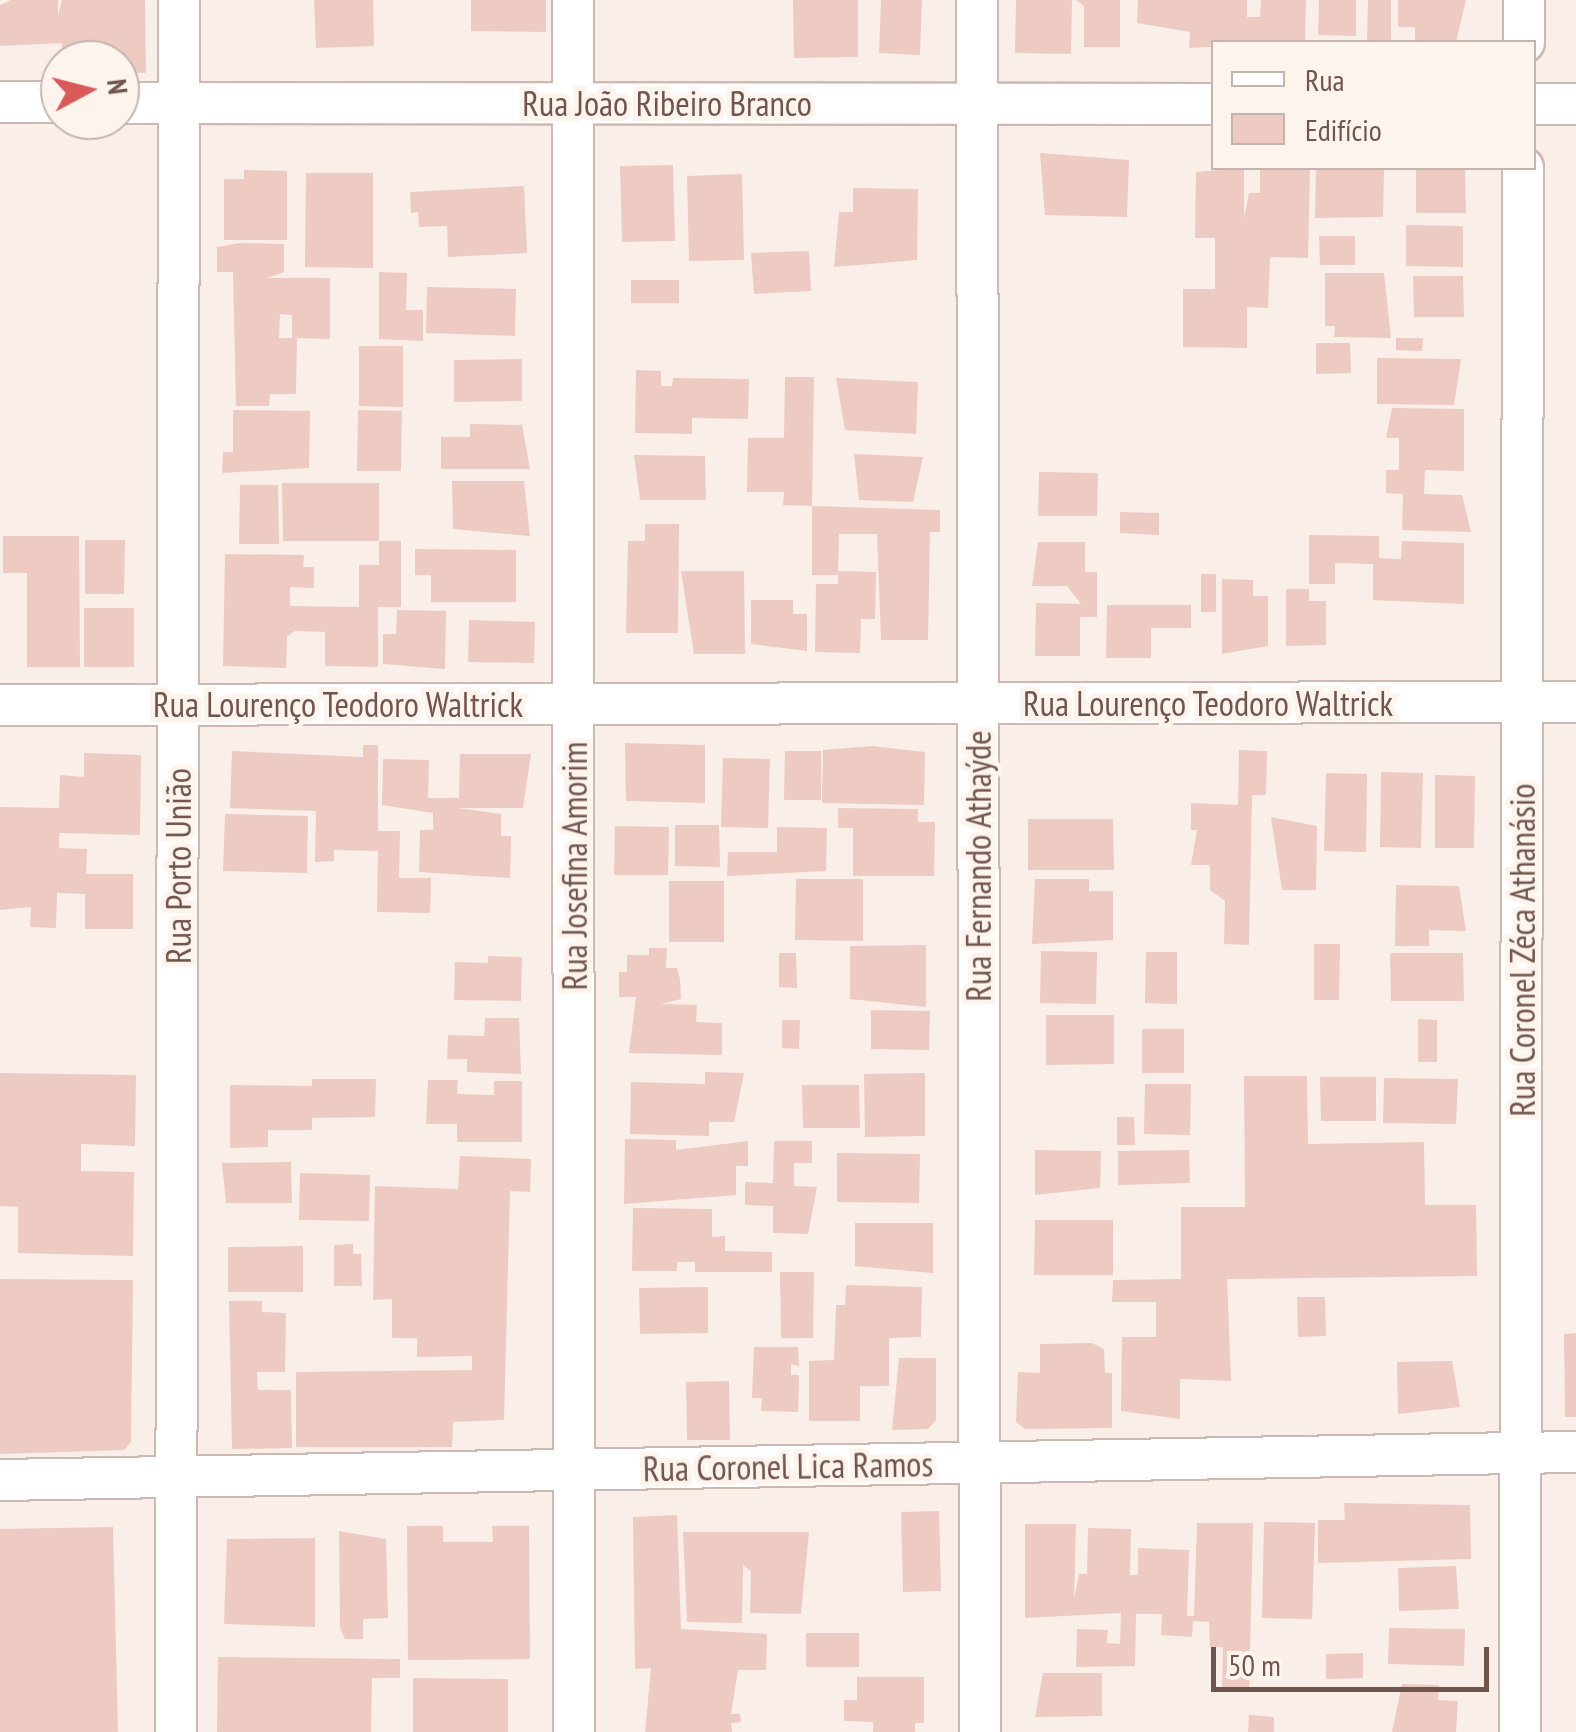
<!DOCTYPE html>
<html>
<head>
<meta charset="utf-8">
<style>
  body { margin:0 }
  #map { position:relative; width:1576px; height:1732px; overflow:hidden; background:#faefe8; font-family:"PT Sans Narrow",sans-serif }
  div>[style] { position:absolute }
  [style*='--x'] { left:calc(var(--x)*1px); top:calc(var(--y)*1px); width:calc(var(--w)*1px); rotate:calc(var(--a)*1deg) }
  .building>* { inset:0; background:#edcac2 }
  .roads { filter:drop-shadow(2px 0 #cdb8b2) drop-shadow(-2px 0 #cdb8b2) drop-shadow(0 2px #cdb8b2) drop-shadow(0 -2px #cdb8b2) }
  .minor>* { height:40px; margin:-20px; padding:0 20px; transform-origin:20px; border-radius:20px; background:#fff }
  span { translate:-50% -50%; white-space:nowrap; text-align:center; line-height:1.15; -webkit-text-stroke:10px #fdf4ee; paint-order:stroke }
  .street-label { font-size:35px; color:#72544e }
  .legend { position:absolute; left:1211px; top:40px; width:325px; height:130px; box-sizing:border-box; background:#fdf4ee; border:2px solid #c5b4ae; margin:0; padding:12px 18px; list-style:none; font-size:30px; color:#72544e }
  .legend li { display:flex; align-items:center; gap:20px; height:50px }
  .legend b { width:50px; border:2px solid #c5b4ae }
  .north { position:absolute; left:40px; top:40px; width:100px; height:100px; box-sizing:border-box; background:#fdf4ee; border:2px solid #c5b4ae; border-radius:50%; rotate:83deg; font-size:28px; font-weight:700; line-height:40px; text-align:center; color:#72544e }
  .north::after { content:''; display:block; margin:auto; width:35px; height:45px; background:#d95b59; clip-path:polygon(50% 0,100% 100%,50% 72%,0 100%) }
  .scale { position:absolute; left:1211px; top:1647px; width:278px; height:45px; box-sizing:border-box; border:5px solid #72544e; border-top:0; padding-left:12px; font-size:30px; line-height:35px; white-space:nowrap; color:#72544e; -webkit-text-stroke:8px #fdf4ee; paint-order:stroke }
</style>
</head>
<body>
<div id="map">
  <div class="building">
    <i style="clip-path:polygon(11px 0,58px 0,58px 16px,62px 0,145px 0,146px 73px,120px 73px,120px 60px,62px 60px,62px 43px,0 46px,0 5px)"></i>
    <i style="clip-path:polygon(314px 0,373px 0,374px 46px,316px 48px)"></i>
    <i style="clip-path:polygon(471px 0,546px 0,546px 32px,471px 31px)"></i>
    <i style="clip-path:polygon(793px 0,858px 0,858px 57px,794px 58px)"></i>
    <i style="clip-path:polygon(881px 0,922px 0,920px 55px,879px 53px)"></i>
    <i style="clip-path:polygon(1016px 0,1072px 0,1071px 54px,1015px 53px)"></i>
    <i style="clip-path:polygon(1076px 0,1120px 0,1120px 47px,1084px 47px,1084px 6px)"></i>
    <i style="clip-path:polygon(1138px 0,1247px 0,1247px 17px,1260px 17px,1261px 0,1306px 0,1305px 42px,1189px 48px,1190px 32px,1137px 23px)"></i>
    <i style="clip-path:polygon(1319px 0,1356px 0,1356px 36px,1318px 35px)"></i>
    <i style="clip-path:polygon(1368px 0,1391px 0,1391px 42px,1367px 42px)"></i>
    <i style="clip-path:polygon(1398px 0,1466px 0,1456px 42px,1415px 42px,1415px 27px,1398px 27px)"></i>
    <i style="clip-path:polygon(1040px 153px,1129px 160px,1127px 217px,1045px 215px)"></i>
    <i style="clip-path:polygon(673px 165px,675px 241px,622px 242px,620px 166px)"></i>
    <i style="clip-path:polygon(1244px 168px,1244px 218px,1249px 193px,1260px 193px,1260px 168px,1310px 168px,1308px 258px,1270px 257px,1268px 308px,1247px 307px,1247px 348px,1183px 347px,1183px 289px,1215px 289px,1215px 238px,1195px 238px,1196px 172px)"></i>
    <i style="clip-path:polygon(1465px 168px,1466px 213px,1416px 213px,1416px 169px)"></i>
    <i style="clip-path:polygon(1384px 169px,1383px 217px,1315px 218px,1316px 170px)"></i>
    <i style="clip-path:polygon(244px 170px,287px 171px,287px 240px,224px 240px,224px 179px,244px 179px)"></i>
    <i style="clip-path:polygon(306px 173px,373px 173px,373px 268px,305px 267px)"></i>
    <i style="clip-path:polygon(742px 174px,744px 260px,689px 261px,687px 176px)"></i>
    <i style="clip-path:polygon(524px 186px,527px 253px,448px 257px,447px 226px,419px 227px,418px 212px,411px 213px,410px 192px)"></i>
    <i style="clip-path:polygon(853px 188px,918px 189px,917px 260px,834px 267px,839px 212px,853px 212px)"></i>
    <i style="clip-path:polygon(1406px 225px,1463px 226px,1463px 267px,1406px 266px)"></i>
    <i style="clip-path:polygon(1319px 236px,1355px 236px,1355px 265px,1320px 265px)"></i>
    <i style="clip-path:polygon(evenodd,240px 243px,284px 244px,284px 272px,267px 278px,330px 278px,330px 339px,297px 338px,296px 394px,270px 394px,269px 406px,236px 406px,233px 272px,217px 272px,217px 247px,240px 243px,280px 314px,292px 315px,292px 338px,279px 338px,280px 314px)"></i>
    <i style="clip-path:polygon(809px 251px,811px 291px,754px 294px,751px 253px)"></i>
    <i style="clip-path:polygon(379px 272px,407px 273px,406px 310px,423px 310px,423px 341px,379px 339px)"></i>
    <i style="clip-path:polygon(1325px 273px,1384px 273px,1391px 338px,1334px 337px,1335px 326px,1325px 326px)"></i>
    <i style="clip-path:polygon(1413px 276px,1463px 276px,1464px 317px,1414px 317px)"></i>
    <i style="clip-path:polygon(631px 280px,679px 280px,679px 303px,631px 303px)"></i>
    <i style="clip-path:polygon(427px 287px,516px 289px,515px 336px,426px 333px)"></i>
    <i style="clip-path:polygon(1396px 338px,1423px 338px,1422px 351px,1396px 350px)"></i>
    <i style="clip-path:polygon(1316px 343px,1350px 343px,1351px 373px,1316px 374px)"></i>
    <i style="clip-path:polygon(359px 346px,403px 346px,403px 407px,359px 406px)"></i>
    <i style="clip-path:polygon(1377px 358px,1461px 359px,1454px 405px,1377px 404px)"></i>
    <i style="clip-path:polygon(522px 359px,522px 401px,454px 402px,454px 360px)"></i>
    <i style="clip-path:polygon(636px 370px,661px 371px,661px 386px,672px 386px,673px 378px,749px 379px,748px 419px,692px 418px,692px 434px,635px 433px)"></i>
    <i style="clip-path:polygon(785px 377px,814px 377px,812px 506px,783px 505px,784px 492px,747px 492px,748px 438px,784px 438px)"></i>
    <i style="clip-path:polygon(836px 378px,918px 382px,916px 434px,845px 430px)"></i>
    <i style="clip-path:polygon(1392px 408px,1464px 409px,1464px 471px,1425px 470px,1424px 494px,1462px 495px,1471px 532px,1402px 530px,1403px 494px,1386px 493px,1386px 470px,1399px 470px,1399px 438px,1386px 438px)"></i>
    <i style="clip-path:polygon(233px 410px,310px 411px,309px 468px,222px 473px,223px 452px,233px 452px)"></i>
    <i style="clip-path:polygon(358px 410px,402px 411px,401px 471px,357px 471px)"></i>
    <i style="clip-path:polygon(470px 424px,522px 425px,530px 469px,441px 469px,441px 437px,470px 437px)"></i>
    <i style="clip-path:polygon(854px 454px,923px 457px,913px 502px,859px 500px)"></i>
    <i style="clip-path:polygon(634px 455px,705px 456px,706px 500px,640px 500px)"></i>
    <i style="clip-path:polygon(1039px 472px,1098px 473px,1097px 516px,1038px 516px)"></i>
    <i style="clip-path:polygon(452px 481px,524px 481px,530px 536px,453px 529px)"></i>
    <i style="clip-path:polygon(282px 483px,379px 483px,379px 541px,283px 541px)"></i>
    <i style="clip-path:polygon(240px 485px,278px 485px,279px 544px,239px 544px)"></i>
    <i style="clip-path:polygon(812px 506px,940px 510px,940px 532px,930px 532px,928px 640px,881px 640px,877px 534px,839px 534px,838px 575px,812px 575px)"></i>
    <i style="clip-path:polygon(1120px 512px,1159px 513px,1159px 535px,1120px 533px)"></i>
    <i style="clip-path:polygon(645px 524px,679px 524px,678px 633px,626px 633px,628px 541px,645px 541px)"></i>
    <i style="clip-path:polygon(1309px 535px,1379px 536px,1379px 558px,1401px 559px,1402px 541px,1464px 543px,1464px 604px,1373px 600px,1373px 564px,1335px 563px,1335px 584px,1309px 584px)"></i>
    <i style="clip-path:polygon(3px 536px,79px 536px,80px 667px,27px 667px,27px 573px,3px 573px)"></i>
    <i style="clip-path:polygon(85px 540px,125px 540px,124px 594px,85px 594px)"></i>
    <i style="clip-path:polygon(379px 541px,401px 541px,401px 607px,378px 607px,378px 667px,325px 666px,325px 632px,295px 631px,287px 636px,286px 668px,223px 666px,225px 554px,304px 555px,303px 567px,314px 567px,314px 588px,290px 587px,290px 606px,359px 607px,359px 565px,379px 565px)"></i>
    <i style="clip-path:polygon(1038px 542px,1085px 542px,1085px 572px,1097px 572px,1097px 617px,1080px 617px,1080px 656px,1035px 656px,1036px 603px,1081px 604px,1067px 586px,1032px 586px)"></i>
    <i style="clip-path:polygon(415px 549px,516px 550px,516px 602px,431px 602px,431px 575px,415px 575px)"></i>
    <i style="clip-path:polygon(681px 571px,744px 571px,745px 654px,694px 654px)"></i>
    <i style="clip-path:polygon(838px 571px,876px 572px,875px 619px,861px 619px,860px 653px,815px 652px,816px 584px,838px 584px)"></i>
    <i style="clip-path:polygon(1201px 574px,1216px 574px,1216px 612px,1201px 612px)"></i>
    <i style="clip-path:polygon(1222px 579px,1253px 580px,1253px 596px,1268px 596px,1268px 646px,1222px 654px)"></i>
    <i style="clip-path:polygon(1286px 589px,1309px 589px,1309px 601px,1326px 601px,1326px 645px,1286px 646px)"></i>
    <i style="clip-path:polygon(751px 600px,793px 600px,793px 614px,807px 614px,807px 651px,751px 644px)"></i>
    <i style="clip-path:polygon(1107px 605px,1191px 605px,1191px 628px,1151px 628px,1151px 658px,1106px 658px)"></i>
    <i style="clip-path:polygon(84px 608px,134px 608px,134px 667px,84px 667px)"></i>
    <i style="clip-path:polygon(397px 610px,446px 611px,445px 669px,383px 664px,383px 634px,396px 634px)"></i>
    <i style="clip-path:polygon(469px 620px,535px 622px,534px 663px,468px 662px)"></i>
    <i style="clip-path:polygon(625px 743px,705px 745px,705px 803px,626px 801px)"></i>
    <i style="clip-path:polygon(363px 745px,378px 745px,378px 831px,400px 831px,399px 878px,431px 878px,430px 913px,377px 912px,378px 851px,334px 850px,334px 861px,315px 862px,316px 811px,230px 808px,232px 751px,363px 757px)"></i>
    <i style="clip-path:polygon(872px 746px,925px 752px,924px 805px,822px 803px,823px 750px)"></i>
    <i style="clip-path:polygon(1239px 750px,1267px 751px,1266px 795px,1252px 795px,1249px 945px,1224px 944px,1225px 901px,1210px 890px,1210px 865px,1191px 865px,1197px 830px,1191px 830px,1191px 803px,1238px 805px)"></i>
    <i style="clip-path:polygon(785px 751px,821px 751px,821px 800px,784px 800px)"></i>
    <i style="clip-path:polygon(84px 753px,141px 755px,140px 835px,59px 833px,59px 848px,87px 849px,86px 874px,133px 874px,133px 929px,85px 929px,85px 894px,57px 893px,56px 928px,30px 927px,31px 907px,0 910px,0 807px,59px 808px,60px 775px,84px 777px)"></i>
    <i style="clip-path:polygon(460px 754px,531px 754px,523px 808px,458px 808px,501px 814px,501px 836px,511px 836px,510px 878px,419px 872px,420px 830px,433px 830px,433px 813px,382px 805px,383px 759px,429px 760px,428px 798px,459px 798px)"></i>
    <i style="clip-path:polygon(723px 758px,770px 759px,768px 828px,721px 827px)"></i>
    <i style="clip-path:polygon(1381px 772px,1423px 773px,1421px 848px,1380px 847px)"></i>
    <i style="clip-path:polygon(1326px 773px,1367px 774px,1366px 852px,1324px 851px)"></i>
    <i style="clip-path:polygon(1435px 775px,1475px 776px,1474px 848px,1435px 848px)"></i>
    <i style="clip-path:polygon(838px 808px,918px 809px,918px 822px,935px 822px,934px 876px,853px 876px,853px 828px,838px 828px)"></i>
    <i style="clip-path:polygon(225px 814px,308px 816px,307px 873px,223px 871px)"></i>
    <i style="clip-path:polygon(1271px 817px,1317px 826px,1316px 890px,1282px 890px)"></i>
    <i style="clip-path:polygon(1028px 819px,1113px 819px,1114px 870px,1028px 870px)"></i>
    <i style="clip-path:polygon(675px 825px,719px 825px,720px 867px,675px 866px)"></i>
    <i style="clip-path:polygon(615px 826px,669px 827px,668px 875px,614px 875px)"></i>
    <i style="clip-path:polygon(777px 827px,827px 828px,826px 871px,727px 876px,728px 852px,777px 852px)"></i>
    <i style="clip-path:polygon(796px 879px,863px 879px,863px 941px,795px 940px)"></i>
    <i style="clip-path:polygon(1035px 879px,1089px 879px,1089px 891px,1113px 891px,1113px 940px,1032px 944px)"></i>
    <i style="clip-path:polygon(669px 881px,724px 881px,724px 942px,669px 942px)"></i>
    <i style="clip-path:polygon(1396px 885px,1459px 886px,1466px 931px,1429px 930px,1429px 946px,1395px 946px)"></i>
    <i style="clip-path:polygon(1314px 944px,1340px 944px,1339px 1000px,1314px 1000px)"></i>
    <i style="clip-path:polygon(926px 945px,926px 1007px,850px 999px,850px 946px)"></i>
    <i style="clip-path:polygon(649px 948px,667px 948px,666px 968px,677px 968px,680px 979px,681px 999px,661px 1004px,697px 1005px,696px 1022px,722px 1023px,722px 1055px,629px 1053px,636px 997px,619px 997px,619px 972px,627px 972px,627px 955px,649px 955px)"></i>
    <i style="clip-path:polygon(1041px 951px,1097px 952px,1096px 1004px,1040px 1003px)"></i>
    <i style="clip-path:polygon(1146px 952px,1177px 952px,1177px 1004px,1145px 1003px)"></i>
    <i style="clip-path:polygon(779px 953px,796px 953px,797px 988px,779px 987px)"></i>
    <i style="clip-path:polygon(1390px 953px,1463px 953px,1464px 1001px,1391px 1001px)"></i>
    <i style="clip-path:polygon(488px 956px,522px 957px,521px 1001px,454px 1000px,455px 962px,488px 963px)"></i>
    <i style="clip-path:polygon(871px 1010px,930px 1011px,929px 1050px,871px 1049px)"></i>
    <i style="clip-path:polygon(1046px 1015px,1114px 1015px,1114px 1064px,1046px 1065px)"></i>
    <i style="clip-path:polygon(485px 1018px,519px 1018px,521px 1074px,467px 1072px,467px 1059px,447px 1059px,448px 1035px,484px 1036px)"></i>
    <i style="clip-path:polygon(1418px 1019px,1437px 1020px,1437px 1062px,1418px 1062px)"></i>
    <i style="clip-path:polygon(782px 1020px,800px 1020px,799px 1049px,782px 1048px)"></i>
    <i style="clip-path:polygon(1142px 1029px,1184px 1029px,1184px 1073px,1142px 1073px)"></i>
    <i style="clip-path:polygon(705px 1072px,744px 1073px,734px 1122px,709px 1122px,709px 1136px,630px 1134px,631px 1082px,705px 1084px)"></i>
    <i style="clip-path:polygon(0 1073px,136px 1075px,135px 1146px,81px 1144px,81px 1171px,134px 1172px,133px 1256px,18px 1253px,18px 1207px,0 1206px)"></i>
    <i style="clip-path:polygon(925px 1073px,925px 1136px,865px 1137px,864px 1074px)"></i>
    <i style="clip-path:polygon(1244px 1076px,1307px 1076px,1308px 1144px,1424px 1142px,1425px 1205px,1476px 1205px,1477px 1276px,1227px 1279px,1231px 1381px,1180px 1379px,1180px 1419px,1121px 1411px,1122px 1337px,1156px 1337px,1156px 1302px,1112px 1302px,1113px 1280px,1181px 1279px,1181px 1207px,1245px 1207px)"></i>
    <i style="clip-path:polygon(1320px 1077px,1376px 1077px,1376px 1121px,1321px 1121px)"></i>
    <i style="clip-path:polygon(1384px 1078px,1458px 1079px,1456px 1124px,1383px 1123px)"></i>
    <i style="clip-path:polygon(312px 1079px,376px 1079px,375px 1117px,312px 1118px,312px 1130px,268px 1130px,268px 1147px,230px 1148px,230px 1085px,312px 1086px)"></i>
    <i style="clip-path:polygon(428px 1080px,458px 1080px,457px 1094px,494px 1095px,494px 1081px,522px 1081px,522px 1142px,457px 1142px,457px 1124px,426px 1124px)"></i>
    <i style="clip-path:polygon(1145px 1084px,1191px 1084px,1190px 1135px,1144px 1134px)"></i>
    <i style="clip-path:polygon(802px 1085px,859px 1085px,860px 1128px,803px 1128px)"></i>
    <i style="clip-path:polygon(1117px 1117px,1134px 1117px,1135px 1145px,1117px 1145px)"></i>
    <i style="clip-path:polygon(625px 1139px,676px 1140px,676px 1150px,748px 1141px,748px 1166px,736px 1166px,736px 1195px,624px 1204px)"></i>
    <i style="clip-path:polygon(774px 1141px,812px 1141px,812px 1163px,794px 1163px,794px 1186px,817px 1187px,808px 1234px,773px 1233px,773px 1206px,745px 1205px,745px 1182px,773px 1183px)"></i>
    <i style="clip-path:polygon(1035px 1150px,1101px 1151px,1100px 1188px,1035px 1195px)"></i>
    <i style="clip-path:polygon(1189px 1150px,1190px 1183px,1118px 1185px,1118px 1151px)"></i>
    <i style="clip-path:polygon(837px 1153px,920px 1154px,919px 1203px,837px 1202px)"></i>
    <i style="clip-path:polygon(460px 1156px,531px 1159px,530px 1192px,510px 1191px,504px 1420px,453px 1422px,452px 1447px,296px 1447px,296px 1372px,472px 1370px,472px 1356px,417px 1357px,417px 1338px,392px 1338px,392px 1299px,373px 1300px,375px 1186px,458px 1189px)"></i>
    <i style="clip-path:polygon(291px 1162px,292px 1203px,226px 1203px,222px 1163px)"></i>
    <i style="clip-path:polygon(300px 1173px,370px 1175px,369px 1221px,299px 1220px)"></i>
    <i style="clip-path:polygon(633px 1208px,712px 1209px,712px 1237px,725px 1236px,725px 1251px,772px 1252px,772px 1272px,695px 1272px,695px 1262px,677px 1262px,677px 1271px,632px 1271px)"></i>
    <i style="clip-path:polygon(1035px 1220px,1113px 1220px,1113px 1275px,1034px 1275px)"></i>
    <i style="clip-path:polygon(855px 1223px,933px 1223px,933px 1273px,855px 1266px)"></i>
    <i style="clip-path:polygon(353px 1244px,353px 1254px,361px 1254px,362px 1286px,334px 1286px,334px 1245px)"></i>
    <i style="clip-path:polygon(303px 1246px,303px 1292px,228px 1292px,228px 1247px)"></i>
    <i style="clip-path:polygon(780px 1272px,814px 1272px,813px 1338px,781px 1338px)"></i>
    <i style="clip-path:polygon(0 1279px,133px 1280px,131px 1442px,124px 1450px,0 1454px)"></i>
    <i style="clip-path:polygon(846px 1285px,922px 1287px,921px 1337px,889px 1338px,889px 1386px,860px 1386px,860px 1421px,809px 1421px,809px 1361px,834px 1360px,836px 1305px,845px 1305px)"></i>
    <i style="clip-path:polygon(708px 1287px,708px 1333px,640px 1334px,639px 1288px)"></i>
    <i style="clip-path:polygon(1297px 1297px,1325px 1297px,1326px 1336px,1298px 1337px)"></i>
    <i style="clip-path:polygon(229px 1301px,262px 1301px,262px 1312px,286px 1313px,285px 1372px,257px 1372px,258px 1390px,291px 1390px,292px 1448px,232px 1449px)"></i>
    <i style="clip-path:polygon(1576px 1333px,1576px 1417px,1565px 1417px,1564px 1334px)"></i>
    <i style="clip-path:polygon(1092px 1343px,1104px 1349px,1105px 1373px,1112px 1373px,1112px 1428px,1025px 1429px,1016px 1422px,1018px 1372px,1040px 1373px,1040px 1344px)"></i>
    <i style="clip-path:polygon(754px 1347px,798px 1347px,799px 1366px,791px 1364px,791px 1375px,799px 1375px,798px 1412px,761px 1411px,762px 1398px,752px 1398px)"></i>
    <i style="clip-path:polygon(899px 1358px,936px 1358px,936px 1420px,928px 1429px,892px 1430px)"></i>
    <i style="clip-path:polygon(1452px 1361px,1460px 1407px,1398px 1414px,1397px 1362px)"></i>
    <i style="clip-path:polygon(729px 1381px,730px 1440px,687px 1440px,686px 1382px)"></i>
    <i style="clip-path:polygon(1344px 1503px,1470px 1505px,1471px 1559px,1318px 1563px,1318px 1520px,1345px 1520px)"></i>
    <i style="clip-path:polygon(939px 1511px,941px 1591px,903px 1592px,901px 1512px)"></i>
    <i style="clip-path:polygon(677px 1515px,681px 1629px,767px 1634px,766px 1670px,738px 1670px,731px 1714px,740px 1714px,741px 1722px,731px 1723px,732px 1732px,645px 1732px,651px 1668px,635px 1669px,633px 1517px)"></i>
    <i style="clip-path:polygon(1264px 1522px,1315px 1523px,1312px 1619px,1262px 1618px)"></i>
    <i style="clip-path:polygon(1197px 1523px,1253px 1523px,1249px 1692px,1222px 1691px,1223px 1647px,1210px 1647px,1209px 1622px,1193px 1621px,1192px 1637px,1161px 1635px,1162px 1614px,1136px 1614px,1135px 1666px,1076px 1667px,1077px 1629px,1108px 1630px,1107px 1643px,1120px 1644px,1121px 1613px,1025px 1618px,1025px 1524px,1076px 1524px,1074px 1600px,1079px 1574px,1087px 1574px,1088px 1528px,1131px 1529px,1130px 1575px,1138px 1575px,1138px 1548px,1189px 1550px,1187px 1616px,1194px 1616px)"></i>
    <i style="clip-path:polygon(407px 1526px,443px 1526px,443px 1542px,493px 1542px,492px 1526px,529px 1526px,530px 1659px,408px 1660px)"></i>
    <i style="clip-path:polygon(113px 1527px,118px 1732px,0 1732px,0 1529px)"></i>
    <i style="clip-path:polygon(339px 1531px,386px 1539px,388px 1618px,363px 1619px,363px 1639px,345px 1639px,340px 1628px)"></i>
    <i style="clip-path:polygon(683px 1532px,809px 1532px,801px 1614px,750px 1613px,751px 1571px,743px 1565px,742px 1623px,687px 1622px)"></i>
    <i style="clip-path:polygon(315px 1538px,315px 1627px,224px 1624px,227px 1539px)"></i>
    <i style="clip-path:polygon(1456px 1566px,1459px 1609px,1399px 1611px,1398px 1568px)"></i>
    <i style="clip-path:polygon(1389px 1628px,1465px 1629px,1464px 1666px,1388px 1664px)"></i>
    <i style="clip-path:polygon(806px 1633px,859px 1633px,859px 1667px,806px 1667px)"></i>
    <i style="clip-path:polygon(1363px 1653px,1363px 1678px,1326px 1679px,1326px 1654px)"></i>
    <i style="clip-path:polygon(218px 1657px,400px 1659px,400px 1678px,372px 1678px,371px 1732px,217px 1732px)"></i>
    <i style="clip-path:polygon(1043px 1673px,1102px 1673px,1102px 1716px,1035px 1717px)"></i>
    <i style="clip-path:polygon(857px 1677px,924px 1677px,924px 1723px,915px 1723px,915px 1732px,873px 1732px,873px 1722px,844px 1721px,844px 1700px,857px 1700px)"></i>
    <i style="clip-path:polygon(413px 1678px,508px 1679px,508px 1732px,413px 1732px)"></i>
    <i style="clip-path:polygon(1402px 1684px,1439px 1685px,1438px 1700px,1458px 1701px,1456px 1732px,1392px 1732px)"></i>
    <i style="clip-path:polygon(1249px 1715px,1274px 1717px,1274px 1732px,1248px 1732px)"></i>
  </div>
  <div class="roads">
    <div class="minor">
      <i style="--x:573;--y:0;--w:1732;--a:89.97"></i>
      <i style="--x:977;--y:0;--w:1732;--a:89.9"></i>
      <i style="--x:1524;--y:42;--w:42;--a:-90"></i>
      <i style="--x:0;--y:102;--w:60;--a:0"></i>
      <i style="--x:120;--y:103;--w:1094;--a:0.05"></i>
      <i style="--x:1534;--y:104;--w:42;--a:0"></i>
      <i style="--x:0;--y:705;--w:1576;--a:-0.11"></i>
      <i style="--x:0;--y:1480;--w:1576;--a:-1.02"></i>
      <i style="--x:176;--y:1732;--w:1732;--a:-89.9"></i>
      <i style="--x:1520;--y:1732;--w:1564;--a:-89.89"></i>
    </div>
  </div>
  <div class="street-label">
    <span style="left:667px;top:103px">Rua João Ribeiro Branco</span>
    <span style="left:1208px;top:703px">Rua Lourenço Teodoro Waltrick</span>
    <span style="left:338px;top:704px">Rua Lourenço Teodoro Waltrick</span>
    <span style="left:178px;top:866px;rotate:-90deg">Rua Porto União</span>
    <span style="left:574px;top:866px;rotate:-90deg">Rua Josefina Amorim</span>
    <span style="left:978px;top:866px;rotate:-90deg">Rua Fernando Athaýde</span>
    <span style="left:1522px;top:950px;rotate:-90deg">Rua Coronel Zéca Athanásio</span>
    <span style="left:788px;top:1466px;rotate:-1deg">Rua Coronel Lica Ramos</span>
  </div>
  <ul class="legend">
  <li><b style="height:12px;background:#fff"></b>Rua</li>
  <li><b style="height:28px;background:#edcac2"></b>Edifício</li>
  </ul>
  <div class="north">N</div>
  <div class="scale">50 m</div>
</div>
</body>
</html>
